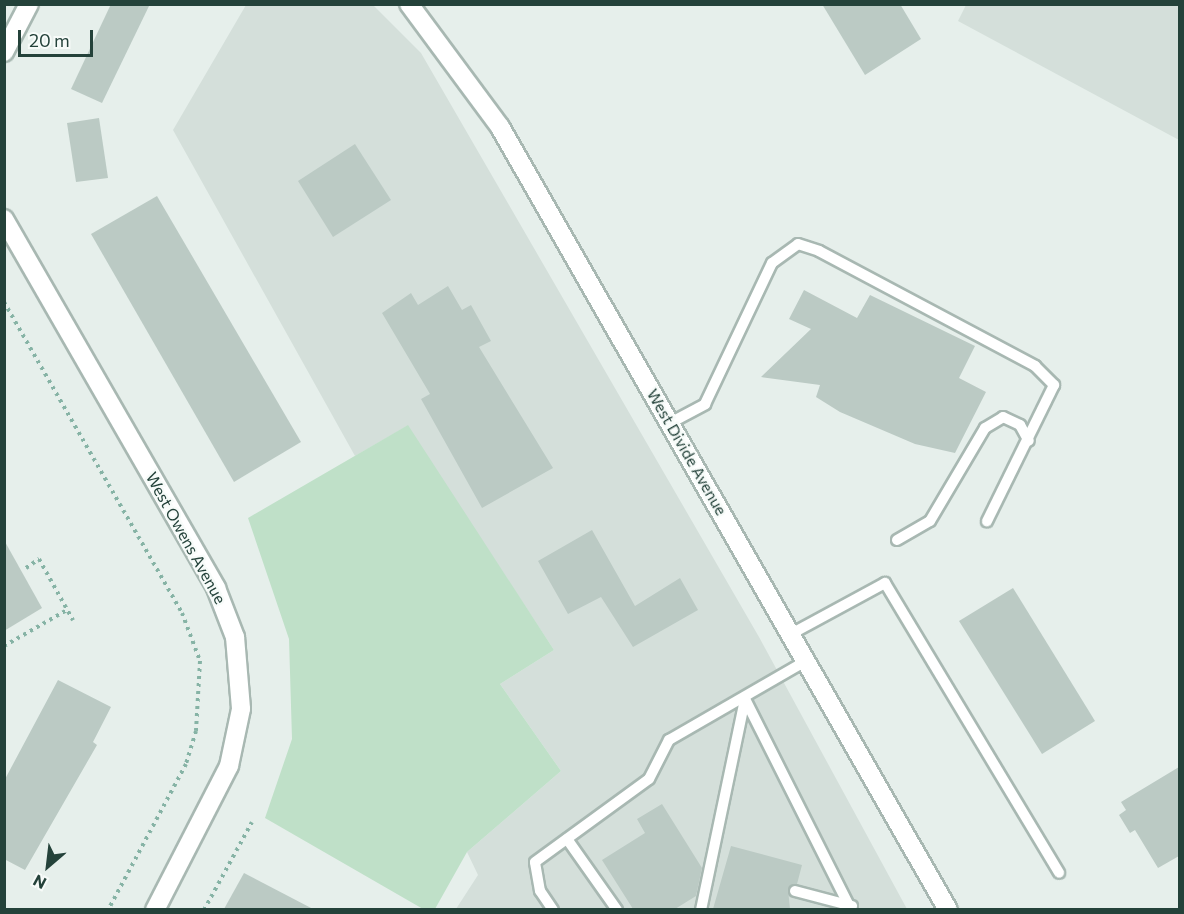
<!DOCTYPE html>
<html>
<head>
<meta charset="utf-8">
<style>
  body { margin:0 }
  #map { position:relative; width:1184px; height:914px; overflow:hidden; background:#e6efeb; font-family:Commissioner,sans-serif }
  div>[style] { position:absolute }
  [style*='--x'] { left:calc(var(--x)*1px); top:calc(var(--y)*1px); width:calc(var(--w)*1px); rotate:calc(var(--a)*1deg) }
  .built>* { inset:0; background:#d4dfda }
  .green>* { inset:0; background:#bfe0c8 }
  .building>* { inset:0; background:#bbcac4 }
  .path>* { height:4px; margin-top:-2px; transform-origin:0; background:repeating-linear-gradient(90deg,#86b3a5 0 3px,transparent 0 7.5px) }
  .roads { filter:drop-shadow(2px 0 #a8b8b2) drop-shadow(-2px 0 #a8b8b2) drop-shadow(0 2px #a8b8b2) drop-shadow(0 -2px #a8b8b2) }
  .lane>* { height:10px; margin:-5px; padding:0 5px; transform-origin:5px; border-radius:5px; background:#fff }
  .street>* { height:18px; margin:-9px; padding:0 9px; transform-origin:9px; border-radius:9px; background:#fff }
  .secondary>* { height:18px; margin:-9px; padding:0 9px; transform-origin:9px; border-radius:9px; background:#fff }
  span { translate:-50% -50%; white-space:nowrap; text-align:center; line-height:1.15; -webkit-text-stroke:4.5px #f7fbf9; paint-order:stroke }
  .street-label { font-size:16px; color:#24423a }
  .frame { position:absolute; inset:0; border:6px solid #24423a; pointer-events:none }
  .north { position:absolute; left:18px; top:836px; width:60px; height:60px; -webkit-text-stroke:4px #f7fbf9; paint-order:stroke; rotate:208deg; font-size:16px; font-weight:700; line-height:24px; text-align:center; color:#24423a }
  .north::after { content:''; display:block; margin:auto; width:21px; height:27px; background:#24423a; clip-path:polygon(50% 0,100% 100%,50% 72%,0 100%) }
  .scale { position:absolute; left:18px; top:30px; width:75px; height:27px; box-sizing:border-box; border:3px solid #24423a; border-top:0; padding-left:8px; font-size:18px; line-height:21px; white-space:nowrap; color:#24423a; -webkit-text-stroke:4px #f7fbf9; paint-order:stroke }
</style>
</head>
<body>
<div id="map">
  <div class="built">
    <i style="clip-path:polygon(246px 5px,373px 5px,421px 53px,759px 637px,907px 909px,456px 909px,478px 875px,467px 852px,561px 771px,500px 684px,554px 650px,407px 426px,355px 456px,173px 130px)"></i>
    <i style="clip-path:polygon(966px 5px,1179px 5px,1179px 140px,958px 21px)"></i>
  </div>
  <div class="green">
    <i style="clip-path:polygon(408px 425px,554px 650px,500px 684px,561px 771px,467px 852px,435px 909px,423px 909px,265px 818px,292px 739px,289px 639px,248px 518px)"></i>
  </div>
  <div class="building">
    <i style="clip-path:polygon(111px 4px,150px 4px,102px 103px,71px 89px)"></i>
    <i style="clip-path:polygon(822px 4px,900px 4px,921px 39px,865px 75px)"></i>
    <i style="clip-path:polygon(99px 118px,108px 178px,76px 182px,67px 123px)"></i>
    <i style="clip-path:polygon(355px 144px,391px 200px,333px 237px,298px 181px)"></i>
    <i style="clip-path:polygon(157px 196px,301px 442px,234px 482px,91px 234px)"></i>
    <i style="clip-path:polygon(448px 286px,462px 310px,471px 305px,491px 341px,479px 347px,553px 468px,482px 508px,421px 399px,430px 394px,382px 313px,411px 293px,418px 305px)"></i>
    <i style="clip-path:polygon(804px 290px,857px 318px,870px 295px,975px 346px,959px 378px,986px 392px,955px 453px,915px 444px,840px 412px,816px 397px,820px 385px,761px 377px,811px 329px,789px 319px)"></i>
    <i style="clip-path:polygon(592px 530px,635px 606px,680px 578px,698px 610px,633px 647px,601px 597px,568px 614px,538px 561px)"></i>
    <i style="clip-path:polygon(4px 540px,42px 608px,4px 631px)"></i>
    <i style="clip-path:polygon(1013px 588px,1095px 721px,1042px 754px,959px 621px)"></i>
    <i style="clip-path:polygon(58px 680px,111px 707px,93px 742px,97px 745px,25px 870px,4px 859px,4px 781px)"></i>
    <i style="clip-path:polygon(1179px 767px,1179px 856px,1158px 868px,1135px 830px,1130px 833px,1119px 815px,1126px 810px,1121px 802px)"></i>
    <i style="clip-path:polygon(662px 804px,702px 868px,696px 896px,675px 909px,633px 909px,602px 860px,645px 833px,637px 819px)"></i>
    <i style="clip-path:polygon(731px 846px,802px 865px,797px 884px,788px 889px,790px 909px,713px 909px)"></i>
    <i style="clip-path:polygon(244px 873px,313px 909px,224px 909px)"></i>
  </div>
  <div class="path">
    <i style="--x:4;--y:302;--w:358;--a:60.2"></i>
    <i style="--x:182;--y:613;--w:51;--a:69.4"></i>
    <i style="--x:200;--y:661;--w:70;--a:93.3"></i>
    <i style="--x:196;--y:731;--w:34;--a:107"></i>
    <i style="--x:186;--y:764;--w:166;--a:118.1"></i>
    <i style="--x:26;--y:568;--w:16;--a:-35"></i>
    <i style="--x:39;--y:559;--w:70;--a:60.9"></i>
    <i style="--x:4;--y:646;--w:73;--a:-29.7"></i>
    <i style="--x:204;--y:910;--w:100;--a:-61.4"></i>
  </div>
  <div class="roads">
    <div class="lane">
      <i style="--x:670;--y:423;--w:40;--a:-28"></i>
      <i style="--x:705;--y:404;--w:156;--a:-64.6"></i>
      <i style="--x:772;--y:263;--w:32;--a:-36"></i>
      <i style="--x:798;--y:244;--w:22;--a:18"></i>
      <i style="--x:819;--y:251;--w:245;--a:28"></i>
      <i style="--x:1035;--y:366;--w:27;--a:45"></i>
      <i style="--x:1054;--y:385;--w:152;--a:116.2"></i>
      <i style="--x:897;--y:540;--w:38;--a:-30"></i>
      <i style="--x:930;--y:521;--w:108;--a:-59.4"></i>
      <i style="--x:985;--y:428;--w:21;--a:-31"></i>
      <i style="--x:1003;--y:417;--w:19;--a:25"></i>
      <i style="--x:1020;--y:425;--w:18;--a:61"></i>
      <i style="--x:791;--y:634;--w:107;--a:-28.5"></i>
      <i style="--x:885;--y:583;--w:338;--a:59"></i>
      <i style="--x:745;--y:699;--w:236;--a:63.3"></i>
      <i style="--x:567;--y:839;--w:87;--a:54.8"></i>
      <i style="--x:795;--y:891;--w:59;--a:14.7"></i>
      <i style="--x:553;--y:910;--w:23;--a:-124"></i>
      <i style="--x:540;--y:891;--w:29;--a:-100"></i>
      <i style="--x:535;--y:862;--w:141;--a:-36.1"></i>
      <i style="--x:649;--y:779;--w:44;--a:-62.9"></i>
      <i style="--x:669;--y:740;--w:158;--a:-30"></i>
      <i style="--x:701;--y:910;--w:216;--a:-78.2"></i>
    </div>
    <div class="street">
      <i style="--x:4;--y:52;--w:54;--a:-62.5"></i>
      <i style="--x:4;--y:219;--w:426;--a:60.1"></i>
      <i style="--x:216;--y:588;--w:53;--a:68.8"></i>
      <i style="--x:235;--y:637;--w:72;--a:85.2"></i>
      <i style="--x:241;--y:709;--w:58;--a:101.9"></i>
      <i style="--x:229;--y:766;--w:162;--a:117.2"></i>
    </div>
    <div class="secondary">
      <i style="--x:409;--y:4;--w:153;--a:53.5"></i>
      <i style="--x:500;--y:127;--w:902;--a:60.22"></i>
    </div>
  </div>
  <div class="street-label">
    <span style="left:687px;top:452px;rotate:60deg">West Divide Avenue</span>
    <span style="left:186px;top:538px;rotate:61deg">West Owens Avenue</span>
  </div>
  <div class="frame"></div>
  <div class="north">N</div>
  <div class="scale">20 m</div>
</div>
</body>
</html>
